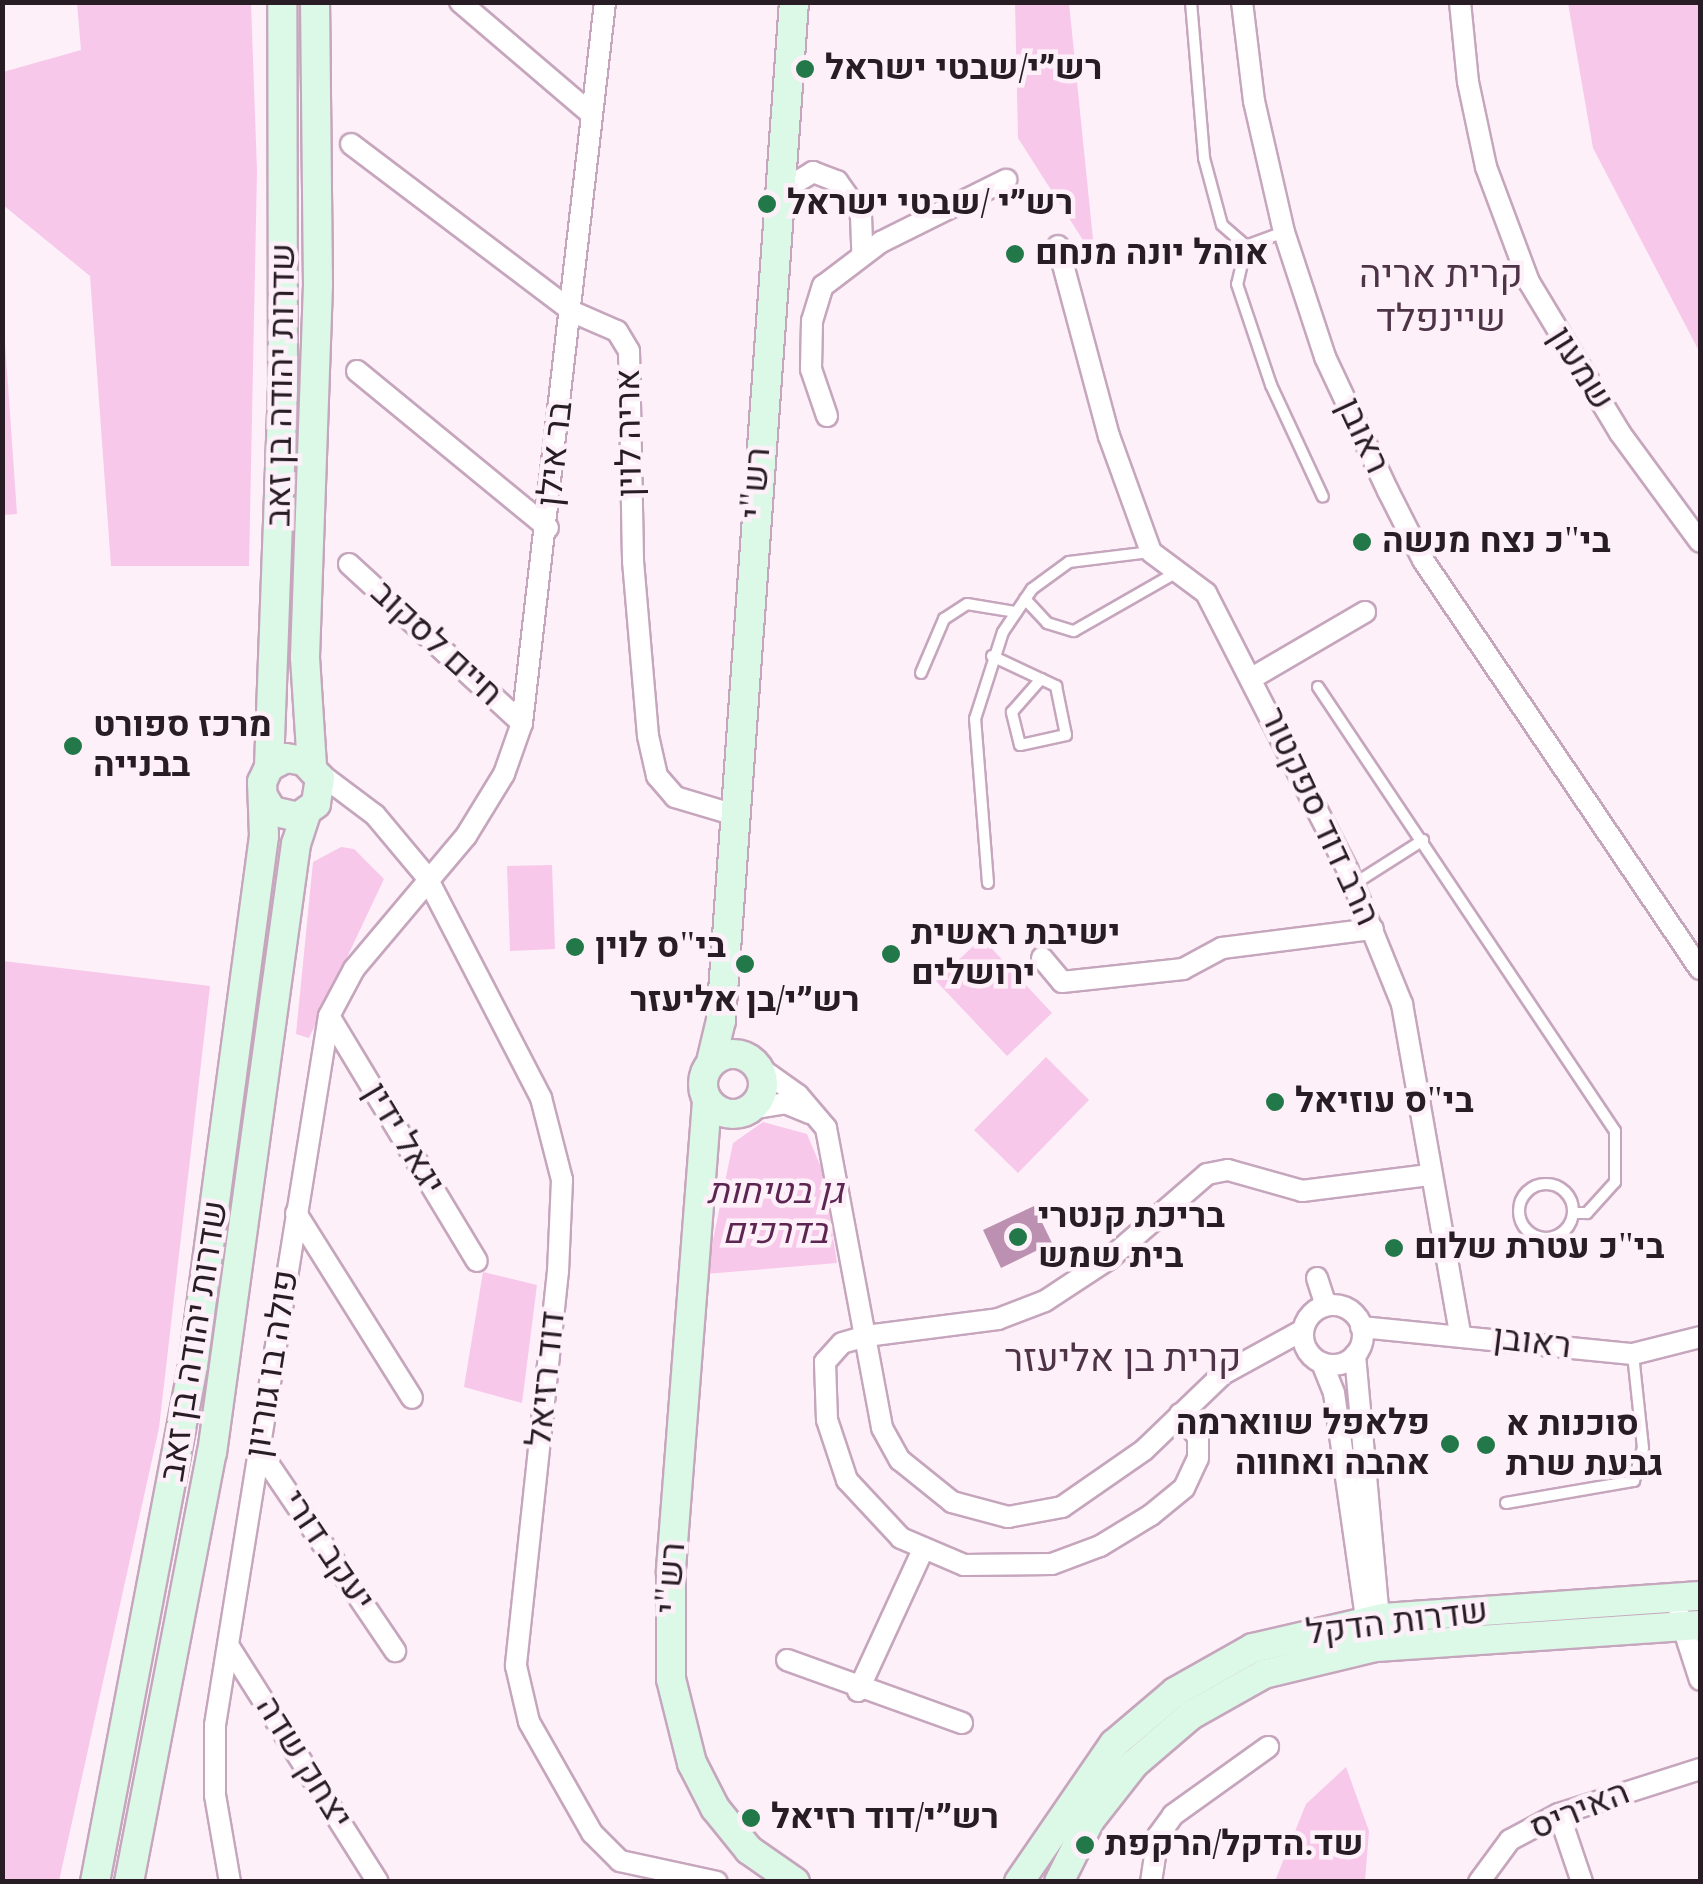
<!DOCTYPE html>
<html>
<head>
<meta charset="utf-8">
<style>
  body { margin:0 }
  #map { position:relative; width:1703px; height:1884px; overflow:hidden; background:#fdf0f9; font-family:Spectral,Heebo,serif }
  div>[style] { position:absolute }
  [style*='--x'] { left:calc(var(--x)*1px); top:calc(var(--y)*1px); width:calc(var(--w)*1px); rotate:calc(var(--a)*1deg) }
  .green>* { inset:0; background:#f7c8ea }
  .water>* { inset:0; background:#bc90b1 }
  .roads { filter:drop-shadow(2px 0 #c6a6bd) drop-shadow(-2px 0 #c6a6bd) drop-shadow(0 2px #c6a6bd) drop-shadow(0 -2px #c6a6bd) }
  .lane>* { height:10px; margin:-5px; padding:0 5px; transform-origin:5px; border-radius:5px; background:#fff }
  .lane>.ring { margin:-5px; padding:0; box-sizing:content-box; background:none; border:10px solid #fff; border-radius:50% }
  .street>* { height:20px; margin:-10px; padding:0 10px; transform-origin:10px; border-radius:10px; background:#fff }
  .street>.ring { margin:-10px; padding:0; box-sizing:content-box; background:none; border:20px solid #fff; border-radius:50% }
  .secondary>* { height:28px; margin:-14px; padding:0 14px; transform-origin:14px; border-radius:14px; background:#dcf9e7 }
  .secondary>.ring { margin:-14px; padding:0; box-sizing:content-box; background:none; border:28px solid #dcf9e7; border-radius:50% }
  .dots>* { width:28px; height:28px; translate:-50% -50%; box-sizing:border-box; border:5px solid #fdf0f9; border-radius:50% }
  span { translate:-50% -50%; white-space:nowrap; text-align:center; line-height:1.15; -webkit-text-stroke:9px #fdf0f9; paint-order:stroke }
  .poi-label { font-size:35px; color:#281c25; font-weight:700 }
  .left { translate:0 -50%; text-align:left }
  .right { translate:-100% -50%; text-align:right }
  .street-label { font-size:35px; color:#281c25 }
  .park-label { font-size:35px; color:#5d2652; font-style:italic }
  .neighbourhood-label { font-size:38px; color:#4e3447 }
  .frame { position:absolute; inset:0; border:5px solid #281c25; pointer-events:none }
</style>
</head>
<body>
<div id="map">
  <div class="green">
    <i style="clip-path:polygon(77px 3px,251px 3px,257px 171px,249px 566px,111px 566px,90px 276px,3px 205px,3px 72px,81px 50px)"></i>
    <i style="clip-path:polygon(1015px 3px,1069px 3px,1095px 259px,1018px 138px)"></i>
    <i style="clip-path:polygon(1568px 3px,1700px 3px,1700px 353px,1593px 148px)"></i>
    <i style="clip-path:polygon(3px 314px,17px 514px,3px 515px,2px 314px)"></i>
    <i style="clip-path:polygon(341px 847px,354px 849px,384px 879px,309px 1038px,296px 1034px,313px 862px)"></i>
    <i style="clip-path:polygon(552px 865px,555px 949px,510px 951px,507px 866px)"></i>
    <i style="clip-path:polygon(982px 938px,1052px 1013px,1007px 1056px,936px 981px)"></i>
    <i style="clip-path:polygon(3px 961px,210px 986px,159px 1428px,59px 1881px,3px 1881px)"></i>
    <i style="clip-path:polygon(1046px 1057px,1089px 1100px,1018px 1173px,974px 1130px)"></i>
    <i style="clip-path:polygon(763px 1122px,807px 1134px,823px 1172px,837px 1263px,706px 1274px,733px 1143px)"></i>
    <i style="clip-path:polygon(483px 1272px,537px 1285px,522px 1403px,464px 1387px)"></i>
    <i style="clip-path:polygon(1346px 1767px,1369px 1831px,1365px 1881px,1275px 1881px,1306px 1804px)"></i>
  </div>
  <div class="water">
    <i style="clip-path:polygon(1034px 1206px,1052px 1243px,1001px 1268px,983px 1230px)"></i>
  </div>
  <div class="roads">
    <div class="lane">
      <i style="--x:1191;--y:2;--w:157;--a:85.2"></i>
      <i style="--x:1204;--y:158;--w:69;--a:75"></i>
      <i style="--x:1222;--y:225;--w:32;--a:41"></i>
      <i style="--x:1284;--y:232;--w:40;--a:159.8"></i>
      <i style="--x:1246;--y:246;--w:39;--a:103"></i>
      <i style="--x:1237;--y:284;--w:107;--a:71.4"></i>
      <i style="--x:1271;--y:385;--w:123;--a:65.1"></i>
      <i style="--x:1025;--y:599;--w:33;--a:47"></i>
      <i style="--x:1047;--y:623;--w:28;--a:17"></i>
      <i style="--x:1074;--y:631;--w:119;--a:-29.8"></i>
      <i style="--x:992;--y:656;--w:54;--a:25.1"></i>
      <i style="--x:1041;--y:679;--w:17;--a:25"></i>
      <i style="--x:1056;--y:686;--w:50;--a:78.5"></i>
      <i style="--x:1066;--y:735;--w:47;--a:167.7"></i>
      <i style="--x:1020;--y:745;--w:34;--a:-104"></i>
      <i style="--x:1012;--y:712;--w:44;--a:-48.7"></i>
      <i style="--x:921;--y:673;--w:59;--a:-66.9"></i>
      <i style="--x:944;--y:619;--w:27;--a:-33"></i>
      <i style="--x:967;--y:604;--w:50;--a:9.3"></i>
      <i style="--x:1318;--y:687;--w:534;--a:56.22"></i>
      <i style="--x:1615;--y:1131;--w:51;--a:90"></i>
      <i style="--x:1615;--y:1182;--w:42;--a:132.1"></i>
      <i style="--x:1587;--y:1213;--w:14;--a:180"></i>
      <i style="--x:988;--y:883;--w:165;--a:-94.5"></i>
      <i style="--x:975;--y:719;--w:91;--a:-72.2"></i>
      <i style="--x:1003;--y:632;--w:52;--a:-56"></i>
      <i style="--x:1032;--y:589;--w:46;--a:-36.1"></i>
      <i style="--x:1069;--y:562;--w:83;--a:-7"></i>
      <i style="--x:1354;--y:884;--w:82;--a:-32.5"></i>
      <i class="ring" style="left:1519px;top:1184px;width:44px;height:44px"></i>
      <i style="--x:1506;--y:1503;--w:130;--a:-9.8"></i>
      <i style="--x:1634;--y:1481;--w:34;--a:-75"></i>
      <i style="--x:1643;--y:1448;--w:95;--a:-96.1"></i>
    </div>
    <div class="street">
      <i style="--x:460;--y:2;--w:172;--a:40.5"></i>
      <i style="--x:1242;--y:2;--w:100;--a:83.1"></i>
      <i style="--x:1254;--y:101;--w:134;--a:77.1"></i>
      <i style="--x:1284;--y:232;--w:132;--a:71.8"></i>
      <i style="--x:1325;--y:357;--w:148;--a:64.8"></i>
      <i style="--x:1388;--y:491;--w:77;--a:63.1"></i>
      <i style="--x:1423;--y:560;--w:494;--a:55.9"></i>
      <i style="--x:1460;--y:2;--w:80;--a:84.3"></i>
      <i style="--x:1468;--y:82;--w:87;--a:78"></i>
      <i style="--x:1486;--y:167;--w:123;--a:69.5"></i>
      <i style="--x:1529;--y:282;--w:176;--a:58.9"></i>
      <i style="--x:1620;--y:433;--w:135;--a:53.7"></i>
      <i style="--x:351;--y:144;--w:278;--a:37.1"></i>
      <i style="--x:573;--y:312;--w:48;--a:23.4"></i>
      <i style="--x:617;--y:331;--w:23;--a:59"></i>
      <i style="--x:629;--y:351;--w:210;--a:88.9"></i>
      <i style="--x:633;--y:561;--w:176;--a:85.1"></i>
      <i style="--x:648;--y:736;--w:41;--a:77.3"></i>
      <i style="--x:657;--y:776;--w:28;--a:49"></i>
      <i style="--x:675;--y:797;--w:59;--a:16.6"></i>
      <i style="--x:780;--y:192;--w:39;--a:-31"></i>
      <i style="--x:813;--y:172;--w:26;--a:21"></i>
      <i style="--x:837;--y:181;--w:42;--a:54.8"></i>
      <i style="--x:861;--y:215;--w:38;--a:88"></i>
      <i style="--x:1058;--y:246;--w:197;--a:75"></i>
      <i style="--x:1109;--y:436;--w:123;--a:70.1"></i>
      <i style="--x:1151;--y:552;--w:69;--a:36.7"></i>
      <i style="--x:1206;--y:593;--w:312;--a:62.9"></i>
      <i style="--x:1348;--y:871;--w:144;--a:67.9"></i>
      <i style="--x:1402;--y:1004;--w:335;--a:80"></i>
      <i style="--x:357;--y:371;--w:247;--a:39.4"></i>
      <i style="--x:827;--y:416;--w:50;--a:-108.8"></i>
      <i style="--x:811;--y:369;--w:48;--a:-88.8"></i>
      <i style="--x:812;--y:321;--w:37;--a:-73"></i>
      <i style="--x:823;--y:286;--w:73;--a:-37.2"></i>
      <i style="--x:881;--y:242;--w:140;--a:-26.4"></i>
      <i style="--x:349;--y:564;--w:235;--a:42.6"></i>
      <i style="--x:1252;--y:678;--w:131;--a:-30.3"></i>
      <i style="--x:315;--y:770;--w:75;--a:36.9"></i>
      <i style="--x:375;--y:815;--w:80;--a:50.1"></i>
      <i style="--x:426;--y:876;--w:250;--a:62.6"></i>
      <i style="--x:541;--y:1098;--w:85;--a:75.6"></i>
      <i style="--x:562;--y:1180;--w:91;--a:92.5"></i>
      <i style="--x:558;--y:1271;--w:397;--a:96.1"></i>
      <i style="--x:516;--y:1666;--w:57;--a:76.9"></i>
      <i style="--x:529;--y:1722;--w:128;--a:60.4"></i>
      <i style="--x:592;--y:1833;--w:40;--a:45"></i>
      <i style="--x:620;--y:1861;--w:99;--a:12.2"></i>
      <i style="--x:1042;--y:958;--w:31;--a:50"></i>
      <i style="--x:1062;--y:982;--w:122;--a:-6.1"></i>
      <i style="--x:1183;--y:969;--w:44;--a:-28.3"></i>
      <i style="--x:1222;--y:948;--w:152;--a:-7.2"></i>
      <i style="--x:329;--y:1016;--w:286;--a:58.9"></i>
      <i style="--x:757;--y:1066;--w:50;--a:35.3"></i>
      <i style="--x:798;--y:1095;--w:43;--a:49.7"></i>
      <i style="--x:826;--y:1128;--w:305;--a:79.4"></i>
      <i style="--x:882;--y:1428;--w:37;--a:61"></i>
      <i style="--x:900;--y:1460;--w:67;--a:38.9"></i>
      <i style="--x:952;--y:1502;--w:58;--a:15"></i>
      <i style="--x:1008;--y:1517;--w:55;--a:-10.5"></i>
      <i style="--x:1062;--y:1507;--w:100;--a:-34.8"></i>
      <i style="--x:1144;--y:1450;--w:110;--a:-43.9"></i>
      <i style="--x:1223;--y:1374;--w:91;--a:-28.8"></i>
      <i style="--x:749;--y:1109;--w:36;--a:-9"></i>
      <i style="--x:785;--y:1103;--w:27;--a:22"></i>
      <i style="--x:296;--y:1213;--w:218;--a:57.9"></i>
      <i style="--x:1317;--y:1278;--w:29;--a:72"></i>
      <i class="ring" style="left:1303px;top:1305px;width:40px;height:40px"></i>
      <i style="--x:1361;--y:1327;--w:273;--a:5.7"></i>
      <i style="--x:1633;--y:1354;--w:69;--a:-14.2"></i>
      <i style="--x:1355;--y:1355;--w:277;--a:84.8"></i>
      <i style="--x:1322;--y:1363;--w:32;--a:68"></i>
      <i style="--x:1334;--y:1393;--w:240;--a:81.9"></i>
      <i style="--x:1180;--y:1414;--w:29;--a:52"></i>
      <i style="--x:1198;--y:1437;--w:21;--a:90"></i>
      <i style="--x:1198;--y:1458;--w:33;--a:115"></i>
      <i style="--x:1184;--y:1488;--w:43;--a:140.7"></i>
      <i style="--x:1151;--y:1515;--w:60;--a:148.7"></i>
      <i style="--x:1100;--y:1546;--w:51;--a:159.4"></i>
      <i style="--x:1052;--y:1564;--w:88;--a:179.3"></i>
      <i style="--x:964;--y:1565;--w:69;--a:-156.8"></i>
      <i style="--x:901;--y:1538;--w:79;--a:-133"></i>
      <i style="--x:847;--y:1480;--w:63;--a:-108.4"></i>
      <i style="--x:827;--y:1420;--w:58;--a:-92"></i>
      <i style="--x:825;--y:1362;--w:25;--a:-48"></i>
      <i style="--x:842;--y:1343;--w:25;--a:-16"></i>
      <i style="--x:866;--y:1336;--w:133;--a:-7.3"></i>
      <i style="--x:998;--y:1319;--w:50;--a:-21"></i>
      <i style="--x:1045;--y:1301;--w:77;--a:-33.3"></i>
      <i style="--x:1109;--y:1259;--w:130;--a:-40.9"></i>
      <i style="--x:1207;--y:1174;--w:21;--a:-11"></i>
      <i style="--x:1228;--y:1170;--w:77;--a:15.8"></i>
      <i style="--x:1302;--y:1191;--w:128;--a:-7.2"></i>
      <i style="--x:259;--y:1450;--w:243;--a:55.9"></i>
      <i style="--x:1679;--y:1615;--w:68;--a:72.1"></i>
      <i style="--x:228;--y:1645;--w:280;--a:57.7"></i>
      <i style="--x:787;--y:1660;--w:186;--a:19.8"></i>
      <i style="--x:858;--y:1691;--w:153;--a:-65.3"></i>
      <i style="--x:1559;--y:1814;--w:72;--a:71.3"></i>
      <i style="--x:230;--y:1882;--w:88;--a:-99.8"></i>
      <i style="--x:215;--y:1795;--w:70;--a:-90"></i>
      <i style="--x:215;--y:1725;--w:718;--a:-80.87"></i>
      <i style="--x:329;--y:1016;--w:53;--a:-62"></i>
      <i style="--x:354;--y:969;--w:174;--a:-49.9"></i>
      <i style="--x:466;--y:836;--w:73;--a:-58.5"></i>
      <i style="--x:504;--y:774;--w:54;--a:-70.6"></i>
      <i style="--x:522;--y:723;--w:726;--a:-83.43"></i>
      <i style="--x:1151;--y:1882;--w:47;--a:-81.3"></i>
      <i style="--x:1158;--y:1836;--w:26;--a:-54"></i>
      <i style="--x:1173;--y:1815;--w:117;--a:-35.6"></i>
      <i style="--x:1479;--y:1882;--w:52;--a:-53.6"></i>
      <i style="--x:1510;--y:1840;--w:55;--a:-28"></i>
      <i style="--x:1559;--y:1814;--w:148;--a:-17.7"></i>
    </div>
    <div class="secondary">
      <i style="--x:312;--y:766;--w:109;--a:-93.7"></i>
      <i style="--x:305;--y:657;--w:372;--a:-88"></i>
      <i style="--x:318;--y:285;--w:283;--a:-90.6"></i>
      <i style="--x:269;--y:767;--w:378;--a:-87.9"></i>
      <i style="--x:283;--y:389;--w:387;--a:-90.1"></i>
      <i class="ring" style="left:703px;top:1054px;width:32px;height:32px"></i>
      <i style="--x:711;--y:1062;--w:43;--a:-76.6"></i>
      <i style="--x:721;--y:1020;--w:1021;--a:-85.9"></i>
      <i style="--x:707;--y:1101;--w:473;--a:94.4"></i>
      <i style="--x:671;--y:1573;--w:106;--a:90"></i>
      <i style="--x:671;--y:1679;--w:87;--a:76"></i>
      <i style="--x:692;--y:1763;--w:51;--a:62.9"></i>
      <i style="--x:715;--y:1808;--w:54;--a:51"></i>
      <i style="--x:749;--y:1850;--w:56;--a:34.8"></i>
      <i style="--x:95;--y:1882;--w:525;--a:-79.25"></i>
      <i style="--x:193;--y:1366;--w:535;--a:-82.37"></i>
      <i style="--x:264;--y:836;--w:54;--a:-92.1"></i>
      <i style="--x:262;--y:782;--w:17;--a:-65"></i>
      <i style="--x:269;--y:767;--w:19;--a:-28"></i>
      <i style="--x:286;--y:758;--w:18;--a:9"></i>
      <i style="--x:304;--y:761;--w:23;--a:47"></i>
      <i style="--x:320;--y:778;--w:26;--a:99"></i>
      <i style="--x:316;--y:804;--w:22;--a:144"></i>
      <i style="--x:298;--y:817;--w:27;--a:-167"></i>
      <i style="--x:272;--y:811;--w:17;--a:-121"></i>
      <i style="--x:129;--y:1882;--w:437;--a:-79.1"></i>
      <i style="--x:212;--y:1453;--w:615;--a:-82.15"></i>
      <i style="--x:296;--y:844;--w:32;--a:-72"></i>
      <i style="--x:1019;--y:1882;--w:168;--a:-55.5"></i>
      <i style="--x:1114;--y:1744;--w:80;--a:-40.4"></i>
      <i style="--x:1175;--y:1692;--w:90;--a:-29.4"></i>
      <i style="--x:1253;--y:1648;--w:133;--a:-13"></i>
      <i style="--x:1383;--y:1618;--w:318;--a:-4"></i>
      <i style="--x:1059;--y:1882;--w:69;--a:-63.4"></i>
      <i style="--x:1090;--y:1820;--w:71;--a:-51.8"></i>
      <i style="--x:1134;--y:1764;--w:75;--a:-40.7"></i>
      <i style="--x:1191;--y:1715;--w:84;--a:-29.3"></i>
      <i style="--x:1264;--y:1674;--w:115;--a:-13.6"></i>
      <i style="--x:1376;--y:1647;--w:325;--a:-3.9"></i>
    </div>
  </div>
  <div class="dots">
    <i style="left:805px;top:69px;background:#23784a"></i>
    <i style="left:767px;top:204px;background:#23784a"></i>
    <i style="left:1015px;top:254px;background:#23784a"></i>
    <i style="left:1362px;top:542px;background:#23784a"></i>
    <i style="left:73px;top:746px;background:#23784a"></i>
    <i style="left:575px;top:947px;background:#23784a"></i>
    <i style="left:891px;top:954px;background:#23784a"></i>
    <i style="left:745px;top:964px;background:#23784a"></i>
    <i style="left:1275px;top:1102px;background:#23784a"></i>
    <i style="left:1018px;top:1237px;background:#23784a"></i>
    <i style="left:1394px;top:1248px;background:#23784a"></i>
    <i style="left:1450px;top:1444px;background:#23784a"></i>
    <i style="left:1486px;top:1445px;background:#23784a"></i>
    <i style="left:751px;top:1818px;background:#23784a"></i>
    <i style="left:1085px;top:1845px;background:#23784a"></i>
  </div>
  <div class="poi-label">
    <span class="left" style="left:825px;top:69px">רש״י/שבטי ישראל</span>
    <span class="left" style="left:787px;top:204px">רש״י /שבטי ישראל</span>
    <span class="left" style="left:1035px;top:254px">אוהל יונה מנחם</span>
    <span class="left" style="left:1382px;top:542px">בי"כ נצח מנשה</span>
    <span class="left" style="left:93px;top:746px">מרכז ספורט<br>בבנייה</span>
    <span class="left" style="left:911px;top:954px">ישיבת ראשית<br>ירושלים</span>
    <span class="left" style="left:595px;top:947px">בי"ס לוין</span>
    <span style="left:745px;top:1001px">רש״י/בן אליעזר</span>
    <span class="left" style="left:1295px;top:1102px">בי"ס עוזיאל</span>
    <span class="left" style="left:1038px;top:1237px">בריכת קנטרי<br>בית שמש</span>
    <span class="left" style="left:1414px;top:1248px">בי"כ עטרת שלום</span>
    <span class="right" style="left:1430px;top:1444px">פלאפל שווארמה<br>אהבה ואחווה</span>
    <span class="left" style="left:1506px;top:1445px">סוכנות א<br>גבעת שרת</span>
    <span class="left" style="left:771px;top:1818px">רש״י/דוד רזיאל</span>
    <span class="left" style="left:1105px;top:1845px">שד.הדקל/הרקפת</span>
  </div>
  <div class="street-label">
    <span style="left:1580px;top:369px;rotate:58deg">שמעון</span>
    <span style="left:282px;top:385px;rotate:-89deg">שדרות יהודה בן זאב</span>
    <span style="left:630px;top:433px;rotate:-91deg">אריה לוין</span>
    <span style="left:1362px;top:436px;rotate:65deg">ראובן</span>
    <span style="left:556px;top:454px;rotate:-84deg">בר אילן</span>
    <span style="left:757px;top:483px;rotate:-86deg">רש"י</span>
    <span style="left:436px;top:644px;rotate:43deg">חיים לסקוב</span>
    <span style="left:1319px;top:817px;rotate:65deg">הרב דוד ספקטור</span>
    <span style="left:403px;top:1139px;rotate:59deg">יגאל ידין</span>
    <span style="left:195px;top:1341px;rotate:-81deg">שדרות יהודה בן זאב</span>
    <span style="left:1532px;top:1343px;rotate:7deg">ראובן</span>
    <span style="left:273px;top:1364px;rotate:-81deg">פולה בו גוריון</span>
    <span style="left:547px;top:1379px;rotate:-84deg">דוד רזיאל</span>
    <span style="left:327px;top:1551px;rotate:56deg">יעקב דורי</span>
    <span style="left:672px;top:1578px;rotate:-86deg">רש"י</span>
    <span style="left:1397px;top:1623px;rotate:-7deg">שדרות הדקל</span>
    <span style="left:303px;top:1763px;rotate:58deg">יצחק שדה</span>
    <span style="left:1580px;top:1811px;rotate:-22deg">האיריס</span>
  </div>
  <div class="park-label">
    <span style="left:775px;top:1213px">גן בטיחות<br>בדרכים</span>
  </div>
  <div class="neighbourhood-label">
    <span style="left:1441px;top:299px">קרית אריה<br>שיינפלד</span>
    <span style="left:1123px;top:1361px">קרית בן אליעזר</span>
  </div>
  <div class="frame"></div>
</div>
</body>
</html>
